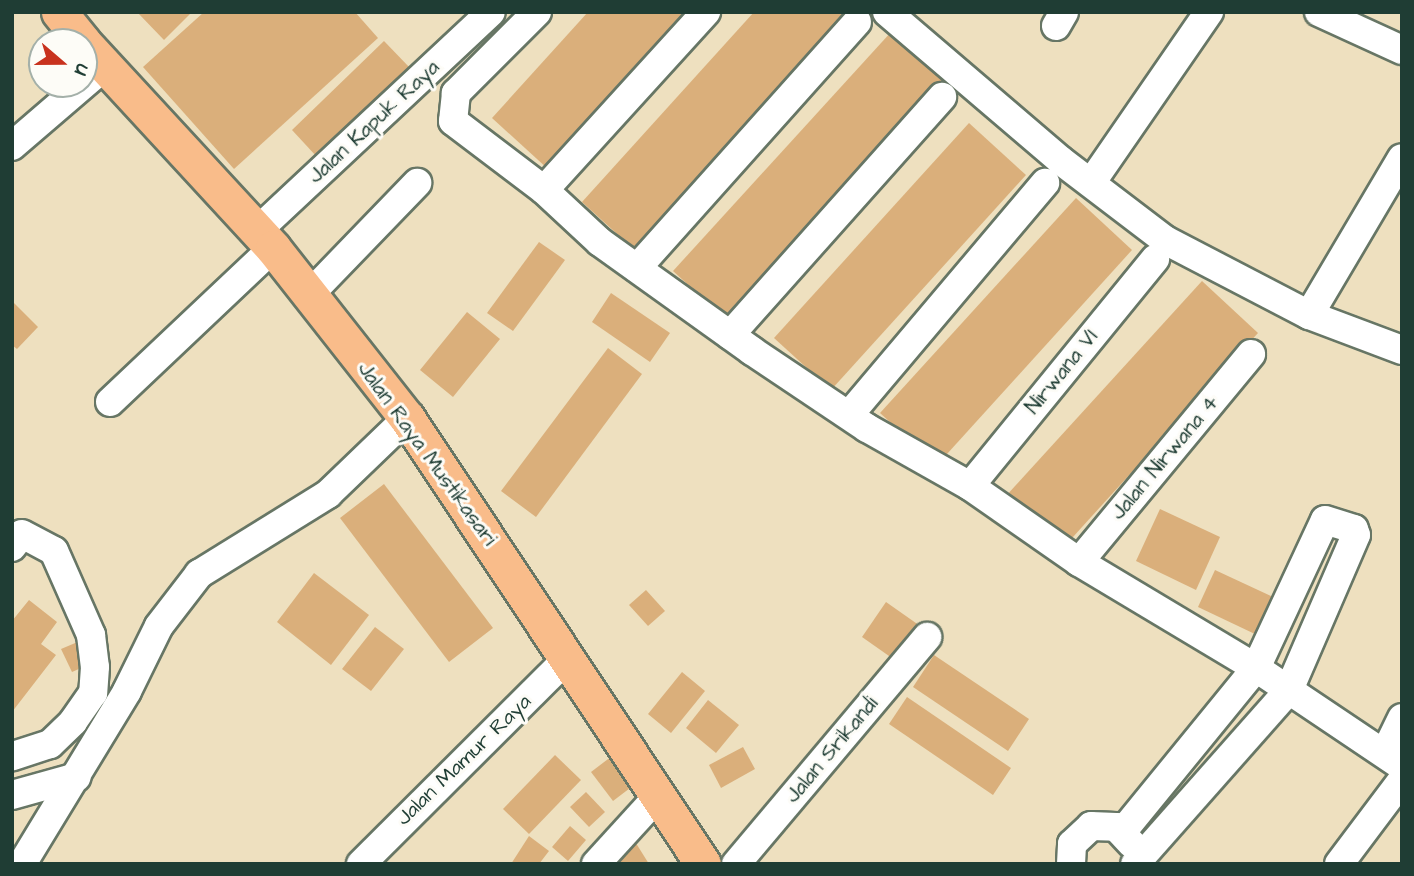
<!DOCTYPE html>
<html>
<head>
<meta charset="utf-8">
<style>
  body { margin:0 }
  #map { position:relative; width:1414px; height:876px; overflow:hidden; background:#eee0bf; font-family:"Architects Daughter",sans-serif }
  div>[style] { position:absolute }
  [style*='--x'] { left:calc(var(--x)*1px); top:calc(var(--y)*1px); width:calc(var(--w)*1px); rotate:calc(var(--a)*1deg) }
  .building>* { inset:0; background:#daaf7b }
  .roads { filter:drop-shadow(2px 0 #677665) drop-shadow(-2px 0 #677665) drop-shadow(0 2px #677665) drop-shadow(0 -2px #677665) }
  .minor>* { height:28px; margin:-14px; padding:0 14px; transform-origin:14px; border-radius:14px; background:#fff }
  .major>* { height:35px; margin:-17.5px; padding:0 17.5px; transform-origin:17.5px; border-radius:17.5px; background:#f9bc8a }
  span { translate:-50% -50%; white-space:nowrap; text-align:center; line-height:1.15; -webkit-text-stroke:6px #fdfcf7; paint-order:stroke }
  .street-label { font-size:21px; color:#1f3d34 }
  .frame { position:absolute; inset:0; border:14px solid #1f3d34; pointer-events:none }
  .north { position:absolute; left:28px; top:28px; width:70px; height:70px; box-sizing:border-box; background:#fdfcf7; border:2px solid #a4b0a9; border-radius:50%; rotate:110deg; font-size:19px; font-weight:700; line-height:28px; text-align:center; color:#1f3d34 }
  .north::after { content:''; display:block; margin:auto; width:24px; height:32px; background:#c8321e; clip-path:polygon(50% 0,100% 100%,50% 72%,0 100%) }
</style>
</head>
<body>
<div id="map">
  <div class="building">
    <i style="clip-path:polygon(137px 12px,192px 12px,164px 40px)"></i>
    <i style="clip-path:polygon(204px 12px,355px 12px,378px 38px,234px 169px,143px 67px)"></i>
    <i style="clip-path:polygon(588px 12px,692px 12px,549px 170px,492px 118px)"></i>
    <i style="clip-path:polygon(754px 12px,858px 12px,639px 254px,582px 202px)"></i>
    <i style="clip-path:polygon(892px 31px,948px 83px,730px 323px,673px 271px)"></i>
    <i style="clip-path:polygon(384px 41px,410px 68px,317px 157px,292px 130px)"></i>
    <i style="clip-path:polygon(969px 123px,1026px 175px,831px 390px,774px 338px)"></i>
    <i style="clip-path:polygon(1076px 198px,1132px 250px,937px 465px,880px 413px)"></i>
    <i style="clip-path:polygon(539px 242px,565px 260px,513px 331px,487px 313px)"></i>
    <i style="clip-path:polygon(1202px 281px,1258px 333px,1063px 548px,1006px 496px)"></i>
    <i style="clip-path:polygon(611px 293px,670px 333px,650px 362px,592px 322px)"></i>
    <i style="clip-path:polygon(12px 301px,38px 327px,17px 349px,12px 345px)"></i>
    <i style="clip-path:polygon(467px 312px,500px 339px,453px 397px,420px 370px)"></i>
    <i style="clip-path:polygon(608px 348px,642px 374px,536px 517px,501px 491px)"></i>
    <i style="clip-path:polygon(384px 484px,493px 628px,449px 662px,340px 518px)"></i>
    <i style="clip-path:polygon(1160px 509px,1220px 537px,1196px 590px,1136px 561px)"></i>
    <i style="clip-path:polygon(1215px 570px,1275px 598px,1257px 635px,1198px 607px)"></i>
    <i style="clip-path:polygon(314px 573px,369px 615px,331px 665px,277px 622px)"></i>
    <i style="clip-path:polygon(646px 590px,665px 611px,648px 626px,629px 605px)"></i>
    <i style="clip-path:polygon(29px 600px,57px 622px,41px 644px,56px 655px,12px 712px,12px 621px)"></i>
    <i style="clip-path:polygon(886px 602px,923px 628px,899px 663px,862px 637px)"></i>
    <i style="clip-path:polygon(375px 627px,404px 649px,371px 691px,342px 669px)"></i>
    <i style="clip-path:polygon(80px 641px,90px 664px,72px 672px,61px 649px)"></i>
    <i style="clip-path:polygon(934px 655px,1029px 719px,1008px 751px,913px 687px)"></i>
    <i style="clip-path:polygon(682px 672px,705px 691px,671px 733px,648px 714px)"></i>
    <i style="clip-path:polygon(907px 697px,1011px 768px,993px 795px,889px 724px)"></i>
    <i style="clip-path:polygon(708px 700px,739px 725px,716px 753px,686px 728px)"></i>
    <i style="clip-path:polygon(743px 747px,755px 769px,721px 788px,709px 765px)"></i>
    <i style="clip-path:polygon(616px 753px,638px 782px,613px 801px,591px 772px)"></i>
    <i style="clip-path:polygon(555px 755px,581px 780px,529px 834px,503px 809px)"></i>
    <i style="clip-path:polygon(586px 792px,605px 812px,589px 827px,570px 807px)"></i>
    <i style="clip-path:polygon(570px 826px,586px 840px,568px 861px,552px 847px)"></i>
    <i style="clip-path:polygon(529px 836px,549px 851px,539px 864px,511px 864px)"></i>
    <i style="clip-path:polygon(634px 840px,649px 864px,611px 864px)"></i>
  </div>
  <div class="roads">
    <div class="minor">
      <i style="--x:537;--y:12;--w:115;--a:135"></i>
      <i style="--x:456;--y:93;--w:28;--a:96"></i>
      <i style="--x:453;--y:121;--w:114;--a:37.2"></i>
      <i style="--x:544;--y:190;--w:76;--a:42.9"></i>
      <i style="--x:600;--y:242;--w:187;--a:35.6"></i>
      <i style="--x:752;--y:351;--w:138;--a:33.8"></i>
      <i style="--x:867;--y:428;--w:118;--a:29.4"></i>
      <i style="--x:970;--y:486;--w:133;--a:34.9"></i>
      <i style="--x:1079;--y:562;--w:206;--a:30.9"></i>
      <i style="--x:1256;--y:668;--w:176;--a:33.9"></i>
      <i style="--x:887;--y:12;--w:228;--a:40.5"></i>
      <i style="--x:1060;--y:160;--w:132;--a:37.3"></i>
      <i style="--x:1165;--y:240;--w:162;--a:27.5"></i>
      <i style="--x:1309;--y:315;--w:99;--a:20.6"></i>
      <i style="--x:1319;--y:12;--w:91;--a:24.6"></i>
      <i style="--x:1056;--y:26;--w:16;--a:-60"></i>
      <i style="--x:12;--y:146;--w:121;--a:-40.7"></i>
      <i style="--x:1091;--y:183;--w:208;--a:-55.4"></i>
      <i style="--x:544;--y:190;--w:241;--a:-47.7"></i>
      <i style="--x:257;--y:231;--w:320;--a:-43.1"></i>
      <i style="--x:637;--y:268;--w:330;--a:-48.2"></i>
      <i style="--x:309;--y:295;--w:156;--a:-46"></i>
      <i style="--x:1309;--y:315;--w:182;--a:-59.4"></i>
      <i style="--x:730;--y:335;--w:319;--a:-48.3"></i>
      <i style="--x:110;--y:402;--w:224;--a:-43.4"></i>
      <i style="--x:849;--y:415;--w:304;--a:-49.8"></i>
      <i style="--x:970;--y:486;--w:293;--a:-50.8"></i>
      <i style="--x:12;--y:547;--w:16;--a:-52"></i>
      <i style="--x:22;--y:534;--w:36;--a:28"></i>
      <i style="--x:54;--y:551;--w:92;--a:66.2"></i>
      <i style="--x:91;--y:635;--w:32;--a:83"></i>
      <i style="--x:95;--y:667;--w:26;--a:94"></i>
      <i style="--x:93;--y:693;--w:35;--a:125"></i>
      <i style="--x:73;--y:722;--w:32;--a:136"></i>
      <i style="--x:50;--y:744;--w:40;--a:162"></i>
      <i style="--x:1079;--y:562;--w:270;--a:-50.4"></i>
      <i style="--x:1385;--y:753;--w:39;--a:-64"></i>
      <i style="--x:12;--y:795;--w:67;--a:-15.5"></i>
      <i style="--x:1123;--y:831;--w:210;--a:-50.8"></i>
      <i style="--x:1256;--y:668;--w:163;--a:-65"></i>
      <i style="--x:1325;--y:520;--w:30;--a:17"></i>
      <i style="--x:1354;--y:529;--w:6;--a:72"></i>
      <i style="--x:1356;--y:535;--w:169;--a:113.4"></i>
      <i style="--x:1289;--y:690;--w:232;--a:131.5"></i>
      <i style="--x:22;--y:864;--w:202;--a:-58.7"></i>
      <i style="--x:127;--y:691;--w:72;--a:-63.8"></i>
      <i style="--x:159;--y:626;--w:66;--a:-52.4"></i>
      <i style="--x:199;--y:574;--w:152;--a:-31.8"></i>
      <i style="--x:328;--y:494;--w:110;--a:-43.9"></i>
      <i style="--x:361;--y:864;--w:293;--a:-44.9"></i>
      <i style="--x:596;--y:864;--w:92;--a:-47.6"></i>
      <i style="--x:736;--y:864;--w:297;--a:-49.9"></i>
      <i style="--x:1071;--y:864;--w:20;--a:-87"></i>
      <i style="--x:1072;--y:844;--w:26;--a:-43"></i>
      <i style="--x:1091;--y:826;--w:25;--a:2"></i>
      <i style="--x:1116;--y:827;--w:23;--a:47"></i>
      <i style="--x:1339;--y:864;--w:105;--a:-53.1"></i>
    </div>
    <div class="major">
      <i style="--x:59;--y:12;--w:38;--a:51"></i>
      <i style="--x:84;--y:43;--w:279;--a:47.3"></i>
      <i style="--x:273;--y:248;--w:216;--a:51.8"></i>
      <i style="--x:407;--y:418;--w:535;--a:56.43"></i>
    </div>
  </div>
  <div class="street-label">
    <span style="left:374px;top:122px;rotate:-43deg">Jalan Kapuk Raya</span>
    <span style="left:1062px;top:372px;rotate:-51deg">Nirwana VI</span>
    <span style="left:427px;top:454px;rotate:54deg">Jalan Raya Mustikasari</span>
    <span style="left:1165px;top:458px;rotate:-50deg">Jalan Nirwana 4</span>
    <span style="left:832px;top:750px;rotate:-50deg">Jalan Srikandi</span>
    <span style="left:464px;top:760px;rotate:-44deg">Jalan Mamur Raya</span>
  </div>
  <div class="frame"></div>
  <div class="north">U</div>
</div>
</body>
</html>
